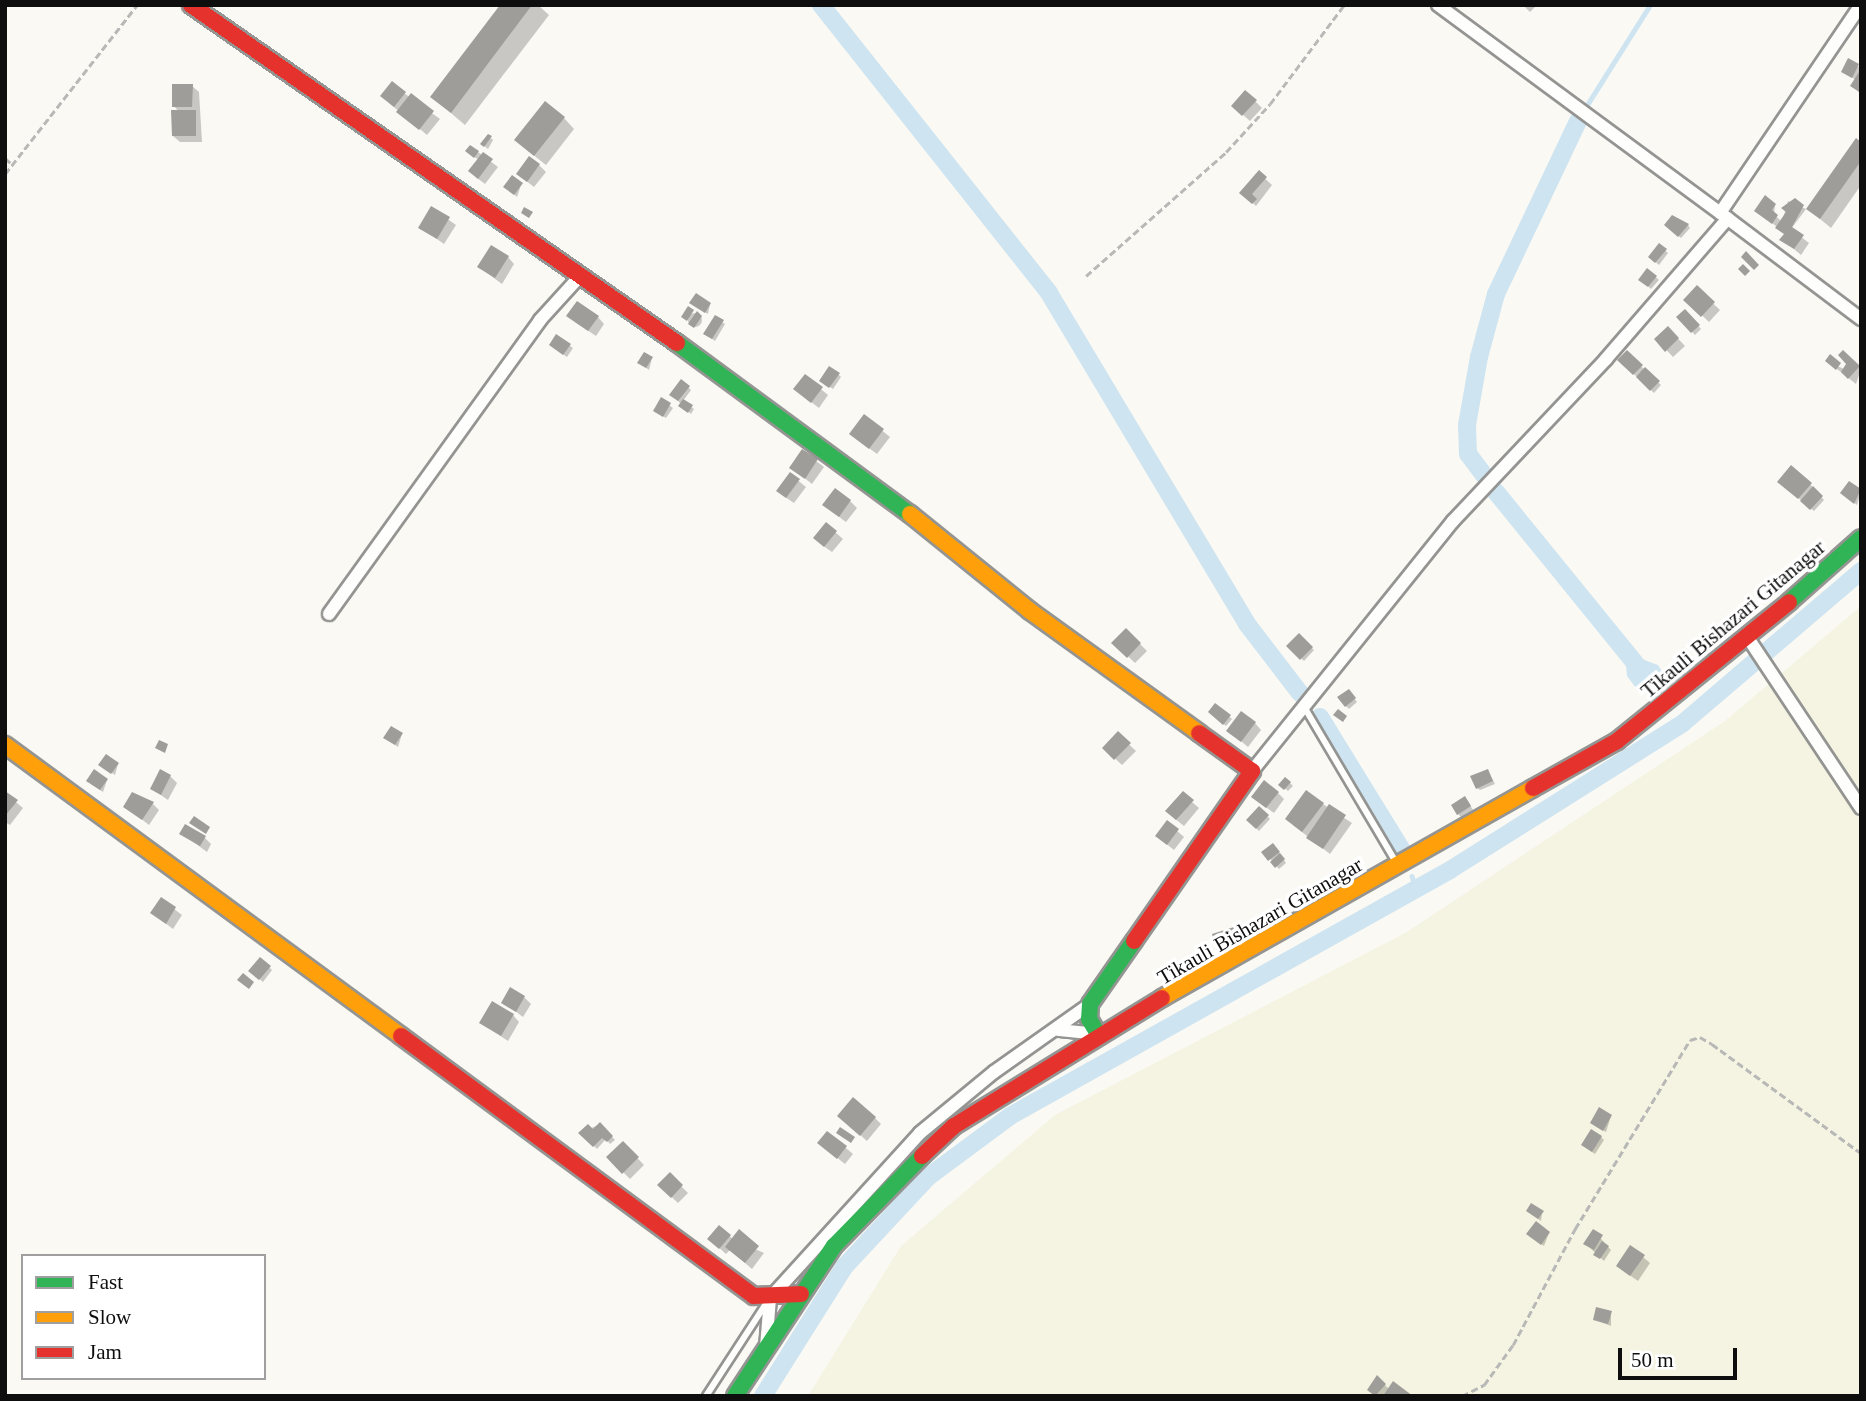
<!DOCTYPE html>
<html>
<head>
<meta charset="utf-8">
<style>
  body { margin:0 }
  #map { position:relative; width:1866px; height:1401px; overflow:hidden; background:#faf9f4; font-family:"Times New Roman",serif }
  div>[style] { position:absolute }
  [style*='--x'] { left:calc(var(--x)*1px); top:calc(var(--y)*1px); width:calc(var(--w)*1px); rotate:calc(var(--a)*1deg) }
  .farmland>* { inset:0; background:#f5f4e2 }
  .water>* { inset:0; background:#cee4f1 }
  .shadow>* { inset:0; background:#0003 }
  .round { border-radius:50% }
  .stream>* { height:4.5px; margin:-2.25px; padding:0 2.25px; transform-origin:2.25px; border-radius:2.25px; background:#cee4f1 }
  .canal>* { height:18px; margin:-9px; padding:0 9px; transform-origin:9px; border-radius:9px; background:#cee4f1 }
  .building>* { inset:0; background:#9e9d99 }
  .path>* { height:2.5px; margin-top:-1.25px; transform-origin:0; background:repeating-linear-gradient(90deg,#b8b8b7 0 7px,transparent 0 10.5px) }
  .roads { filter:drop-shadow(2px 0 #949492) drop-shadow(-2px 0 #949492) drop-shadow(0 2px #949492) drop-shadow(0 -2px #949492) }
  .lane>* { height:6px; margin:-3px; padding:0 3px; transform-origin:3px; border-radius:3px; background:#fefefd }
  .street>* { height:12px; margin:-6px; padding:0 6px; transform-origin:6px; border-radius:6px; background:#fefefd }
  .fast>* { height:16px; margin:-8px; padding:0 8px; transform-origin:8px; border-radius:8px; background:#30b455 }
  .slow>* { height:16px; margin:-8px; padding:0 8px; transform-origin:8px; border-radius:8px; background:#ff9f0a }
  .jam>* { height:16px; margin:-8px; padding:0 8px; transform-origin:8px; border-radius:8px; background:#e5322d }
  span { translate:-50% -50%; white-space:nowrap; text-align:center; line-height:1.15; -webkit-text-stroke:7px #fff; paint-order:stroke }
  .street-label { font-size:21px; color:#0e0e0e }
  .frame { position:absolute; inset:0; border:7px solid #0e0e0e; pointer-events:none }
  .legend { position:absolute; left:21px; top:1254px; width:245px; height:126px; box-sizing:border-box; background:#fff; border:2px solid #9f9f9f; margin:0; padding:9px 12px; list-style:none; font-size:21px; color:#0e0e0e }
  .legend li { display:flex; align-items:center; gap:14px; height:35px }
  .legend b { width:35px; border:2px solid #9f9f9f }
  .scale { position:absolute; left:1618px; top:1348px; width:119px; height:32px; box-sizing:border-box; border:4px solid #0e0e0e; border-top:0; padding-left:9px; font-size:21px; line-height:24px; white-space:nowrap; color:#0e0e0e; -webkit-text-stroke:5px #fff; paint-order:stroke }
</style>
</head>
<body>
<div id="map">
  <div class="farmland">
    <i style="clip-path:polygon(1861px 606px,1861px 1396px,808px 1396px,901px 1246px,1055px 1115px,1407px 932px,1725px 721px)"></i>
  </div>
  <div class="water">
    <i style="clip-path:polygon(1639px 658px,1658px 665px,1665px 676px,1667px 694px,1663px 697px,1636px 688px,1627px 676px,1626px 665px)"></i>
  </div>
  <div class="shadow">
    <i style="clip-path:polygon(502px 5px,538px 5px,549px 15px,465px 125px,432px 97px)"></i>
    <i style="clip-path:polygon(1523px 5px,1537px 5px,1530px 12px)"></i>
    <i style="clip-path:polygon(1858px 66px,1861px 69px,1861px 94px,1852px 86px,1856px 80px,1846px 74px)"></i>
    <i style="clip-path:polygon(192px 86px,199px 92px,202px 142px,180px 142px,173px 136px,179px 112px,174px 106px)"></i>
    <i style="clip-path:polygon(1246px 92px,1262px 108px,1250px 121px,1233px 106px)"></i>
    <i style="clip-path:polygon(404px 93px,440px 119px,427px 135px,389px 103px)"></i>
    <i style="clip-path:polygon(564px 118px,574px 129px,546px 165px,527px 150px)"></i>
    <i style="clip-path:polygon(491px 138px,493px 140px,488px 149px,482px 144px)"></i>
    <i style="clip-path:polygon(1861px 144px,1861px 185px,1831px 228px,1808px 209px)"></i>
    <i style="clip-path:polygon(478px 152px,498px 167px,485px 184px,477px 178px,479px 160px,470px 154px)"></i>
    <i style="clip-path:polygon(539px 165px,546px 172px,534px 187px,525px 180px)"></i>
    <i style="clip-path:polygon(1259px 173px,1272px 185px,1256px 206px,1242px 193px)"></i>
    <i style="clip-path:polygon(521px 185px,517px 197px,508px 189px)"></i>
    <i style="clip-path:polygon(1788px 201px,1806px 209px,1791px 229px,1809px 243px,1801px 255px,1782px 239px,1786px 234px,1759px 213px,1775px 205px,1774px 214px,1782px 222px)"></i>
    <i style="clip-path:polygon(432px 208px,456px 225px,444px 244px,420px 227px)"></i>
    <i style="clip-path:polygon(1666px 225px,1688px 225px,1690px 228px,1681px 238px)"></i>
    <i style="clip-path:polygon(1659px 245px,1668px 253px,1659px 265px,1650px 257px)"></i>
    <i style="clip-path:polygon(508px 257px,514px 264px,502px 284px,479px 267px)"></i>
    <i style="clip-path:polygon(1648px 270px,1659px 280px,1651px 289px,1640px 279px)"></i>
    <i style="clip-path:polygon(1697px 288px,1720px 310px,1709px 322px,1686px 300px)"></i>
    <i style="clip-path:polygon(710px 304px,708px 314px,694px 305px)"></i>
    <i style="clip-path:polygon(1685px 311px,1701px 329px,1695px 335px,1678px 317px)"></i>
    <i class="round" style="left:688px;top:313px;width:14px;height:14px"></i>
    <i style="clip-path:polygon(598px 317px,604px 324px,596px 336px,575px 322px)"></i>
    <i style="clip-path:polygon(722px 322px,725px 324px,715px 341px,708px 336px)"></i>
    <i style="clip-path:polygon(1668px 328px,1685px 346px,1673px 357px,1656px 339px)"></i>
    <i style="clip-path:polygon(557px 337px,573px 348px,567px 357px,554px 348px)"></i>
    <i style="clip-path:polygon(1843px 352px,1861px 369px,1856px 384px,1827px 361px,1844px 369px,1848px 363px)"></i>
    <i style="clip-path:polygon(1627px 353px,1661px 385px,1654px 393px,1619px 360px)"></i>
    <i style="clip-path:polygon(652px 358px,649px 370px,642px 365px)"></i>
    <i style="clip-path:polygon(838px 374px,841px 377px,833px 389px,824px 383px)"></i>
    <i style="clip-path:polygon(805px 376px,828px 395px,819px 408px,802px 395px)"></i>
    <i style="clip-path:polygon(688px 387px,691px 390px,683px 401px,694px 409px,691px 414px,674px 397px)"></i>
    <i style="clip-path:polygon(662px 400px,673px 408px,666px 418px,658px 413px)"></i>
    <i style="clip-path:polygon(864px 416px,890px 437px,877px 454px,858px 440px)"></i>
    <i style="clip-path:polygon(803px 451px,824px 467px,812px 484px,792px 468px)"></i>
    <i style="clip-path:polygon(790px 474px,806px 487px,794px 503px,785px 497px)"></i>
    <i style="clip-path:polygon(1850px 483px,1861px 491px,1857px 505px,1845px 496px)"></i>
    <i style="clip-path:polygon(1810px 484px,1824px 500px,1814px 511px,1786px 488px)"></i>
    <i style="clip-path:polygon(850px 501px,857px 508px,846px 522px,831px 511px)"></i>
    <i style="clip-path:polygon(827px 525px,843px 539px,832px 552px,822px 545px)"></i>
    <i style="clip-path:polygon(1126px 630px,1147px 651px,1135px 663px,1114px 643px)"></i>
    <i style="clip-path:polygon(1299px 636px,1314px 650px,1304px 661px,1289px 646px)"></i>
    <i style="clip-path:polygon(1351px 694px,1357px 702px,1349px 709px,1346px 706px)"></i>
    <i style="clip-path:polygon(1216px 705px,1232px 719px,1226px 726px,1210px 712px)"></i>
    <i style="clip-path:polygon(1255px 723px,1261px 730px,1248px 747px,1229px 731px)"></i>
    <i style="clip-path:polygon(402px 734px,398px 747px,388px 740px)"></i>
    <i style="clip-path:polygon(1118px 734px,1136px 751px,1122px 765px,1104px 748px)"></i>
    <i style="clip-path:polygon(118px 764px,115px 775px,103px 767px)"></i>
    <i style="clip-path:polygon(1488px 771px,1495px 784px,1480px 790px,1477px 788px)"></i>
    <i style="clip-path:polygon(170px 776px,177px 783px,168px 800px,152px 789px)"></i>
    <i style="clip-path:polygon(1286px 779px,1293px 786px,1288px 791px,1281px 785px)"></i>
    <i style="clip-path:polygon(107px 780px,103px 792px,91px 784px)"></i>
    <i style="clip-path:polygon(5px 793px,23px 808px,10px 825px,5px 822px)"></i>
    <i style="clip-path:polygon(1278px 793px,1284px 799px,1274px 813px,1260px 803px)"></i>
    <i style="clip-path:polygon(1468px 801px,1473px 810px,1461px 817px,1458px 814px)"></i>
    <i style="clip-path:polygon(1192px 802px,1199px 808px,1184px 826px,1174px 818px)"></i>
    <i style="clip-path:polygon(153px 804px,159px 810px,149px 825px,125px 806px)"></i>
    <i style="clip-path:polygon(1323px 804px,1352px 823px,1330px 854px,1293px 825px)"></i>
    <i style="clip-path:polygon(1260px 808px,1270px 819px,1259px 831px,1248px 820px)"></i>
    <i style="clip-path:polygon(1168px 823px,1184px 837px,1174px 850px,1164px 842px)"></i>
    <i style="clip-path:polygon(181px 833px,205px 838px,211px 844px,207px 852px)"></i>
    <i style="clip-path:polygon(1276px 848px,1286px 863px,1279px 869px,1264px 852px)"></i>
    <i style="clip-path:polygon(161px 899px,182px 915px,173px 929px,152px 913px)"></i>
    <i style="clip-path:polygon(1233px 929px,1245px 952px,1225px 958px,1218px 951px)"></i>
    <i style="clip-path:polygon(260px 959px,272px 970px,263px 982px,250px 971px)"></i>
    <i style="clip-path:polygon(524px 997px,531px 1004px,523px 1017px,503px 1002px)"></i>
    <i style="clip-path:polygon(513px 1015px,519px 1022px,508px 1041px,481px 1023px)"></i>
    <i style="clip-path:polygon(1611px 1116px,1606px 1132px,1595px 1126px)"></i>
    <i style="clip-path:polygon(875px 1118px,881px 1124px,867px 1141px,846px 1122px)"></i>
    <i style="clip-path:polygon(600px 1124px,615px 1140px,610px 1144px,606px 1139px,597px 1149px,581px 1133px)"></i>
    <i style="clip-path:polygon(828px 1133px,853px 1154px,845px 1164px,826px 1149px)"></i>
    <i style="clip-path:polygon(1601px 1137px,1604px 1140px,1595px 1154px,1586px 1148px)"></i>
    <i style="clip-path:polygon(623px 1143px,644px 1165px,630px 1179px,608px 1157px)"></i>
    <i style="clip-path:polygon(670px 1175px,688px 1193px,678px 1203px,659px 1185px)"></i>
    <i style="clip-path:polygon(1542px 1213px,1541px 1221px,1531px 1214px)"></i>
    <i style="clip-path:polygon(719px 1227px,733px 1239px,764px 1253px,752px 1269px,730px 1250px,726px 1254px,716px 1245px)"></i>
    <i style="clip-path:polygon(1594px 1231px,1611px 1250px,1604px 1261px,1588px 1246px)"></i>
    <i style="clip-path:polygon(1549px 1233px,1544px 1246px,1531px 1237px)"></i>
    <i style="clip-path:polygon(1643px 1257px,1650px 1263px,1638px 1281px,1625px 1272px)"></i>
    <i style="clip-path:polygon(1611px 1312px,1611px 1326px,1595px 1320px)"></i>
    <i style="clip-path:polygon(1378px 1378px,1390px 1390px,1410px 1396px,1376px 1396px,1372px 1392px)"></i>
  </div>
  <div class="stream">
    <i style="--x:1587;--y:105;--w:118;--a:-57.8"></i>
    <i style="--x:1412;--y:876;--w:14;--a:73"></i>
  </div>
  <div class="canal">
    <i style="--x:821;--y:5;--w:367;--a:51.6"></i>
    <i style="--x:1049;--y:293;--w:386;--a:59.1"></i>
    <i style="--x:1247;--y:624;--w:87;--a:52.5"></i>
    <i style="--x:1487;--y:479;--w:31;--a:-127"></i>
    <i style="--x:1468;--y:454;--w:29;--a:-92"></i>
    <i style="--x:1467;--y:425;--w:69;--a:-80"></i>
    <i style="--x:1479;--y:357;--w:65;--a:-74.9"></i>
    <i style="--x:1496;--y:294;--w:191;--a:-64.6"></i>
    <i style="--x:1496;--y:492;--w:241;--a:50.9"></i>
    <i style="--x:1320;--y:717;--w:158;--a:58.4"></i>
    <i style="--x:763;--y:1396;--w:154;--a:-57.8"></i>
    <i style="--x:845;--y:1266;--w:122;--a:-47"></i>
    <i style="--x:928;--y:1177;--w:102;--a:-36.6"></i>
    <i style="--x:1010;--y:1116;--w:504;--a:-29.21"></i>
    <i style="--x:1450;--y:870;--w:275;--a:-32.2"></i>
    <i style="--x:1683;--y:723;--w:234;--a:-40.5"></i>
  </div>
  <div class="building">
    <i style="clip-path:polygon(500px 5px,532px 5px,451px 113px,430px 97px)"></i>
    <i style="clip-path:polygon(1848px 58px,1859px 64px,1852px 78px,1841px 72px)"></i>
    <i style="clip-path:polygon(1861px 69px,1861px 93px,1850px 86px)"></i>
    <i style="clip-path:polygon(392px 81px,406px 92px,394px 107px,380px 96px)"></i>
    <i style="clip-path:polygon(172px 84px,193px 84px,192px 107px,172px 107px)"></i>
    <i style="clip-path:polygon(1245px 90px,1257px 100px,1242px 116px,1231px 106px)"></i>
    <i style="clip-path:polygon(411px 93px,434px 111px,419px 130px,396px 112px)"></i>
    <i style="clip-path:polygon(545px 101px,565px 117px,534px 156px,514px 140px)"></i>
    <i style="clip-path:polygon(171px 110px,196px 110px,196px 136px,172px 136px)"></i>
    <i style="clip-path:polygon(488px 134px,492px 136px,484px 147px,480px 144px)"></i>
    <i style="clip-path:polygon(1856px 138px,1861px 142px,1861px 161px,1820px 219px,1806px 209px)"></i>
    <i style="clip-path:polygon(470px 145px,479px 151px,474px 158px,465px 151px)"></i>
    <i style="clip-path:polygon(483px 152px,493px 159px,478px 179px,468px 171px)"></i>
    <i style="clip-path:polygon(529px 156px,540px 164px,527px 182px,516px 174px)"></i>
    <i style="clip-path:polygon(1259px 170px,1267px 177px,1252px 194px,1257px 199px,1252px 204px,1239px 193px)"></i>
    <i style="clip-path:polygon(512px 175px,523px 183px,514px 195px,503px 187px)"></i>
    <i style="clip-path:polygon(1765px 195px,1776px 204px,1772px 210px,1778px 215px,1772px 224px,1754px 211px)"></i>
    <i style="clip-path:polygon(1795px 198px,1804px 205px,1792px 227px,1804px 235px,1794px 249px,1779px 240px,1784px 234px,1775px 228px,1786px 212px,1781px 208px)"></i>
    <i style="clip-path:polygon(431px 206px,450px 217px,437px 239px,418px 228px)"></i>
    <i style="clip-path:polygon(524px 207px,533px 212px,529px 218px,521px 213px)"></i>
    <i style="clip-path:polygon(1672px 215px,1689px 224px,1678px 237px,1664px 225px)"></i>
    <i style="clip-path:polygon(1659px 243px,1667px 249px,1655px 263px,1648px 257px)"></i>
    <i style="clip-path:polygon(491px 245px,509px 256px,495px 278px,477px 267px)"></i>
    <i style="clip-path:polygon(1746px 251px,1759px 265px,1754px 270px,1741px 257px)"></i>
    <i style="clip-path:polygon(1743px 264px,1750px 271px,1745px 276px,1738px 269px)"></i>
    <i style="clip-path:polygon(1647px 268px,1657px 276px,1648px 287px,1638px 280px)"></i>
    <i style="clip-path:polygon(1697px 285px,1715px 302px,1701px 317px,1683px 300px)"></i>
    <i style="clip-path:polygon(696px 293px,711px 303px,705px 313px,689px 303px)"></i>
    <i style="clip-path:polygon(577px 301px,599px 316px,588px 331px,566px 316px)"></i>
    <i style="clip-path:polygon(688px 306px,694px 310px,687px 321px,681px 317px)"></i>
    <i style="clip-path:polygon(1685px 309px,1700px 325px,1691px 333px,1676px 317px)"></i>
    <i style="clip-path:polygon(697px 311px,702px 316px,694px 328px,688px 324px)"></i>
    <i style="clip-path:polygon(715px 315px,724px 320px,712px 339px,703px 334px)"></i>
    <i style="clip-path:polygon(1668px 326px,1679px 338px,1665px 352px,1654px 339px)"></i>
    <i style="clip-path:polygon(556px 334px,571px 344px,563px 355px,549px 345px)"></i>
    <i style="clip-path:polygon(1627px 350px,1643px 365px,1633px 375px,1617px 360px)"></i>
    <i style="clip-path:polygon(1843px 350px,1860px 366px,1848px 379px,1841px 372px,1846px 364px,1838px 355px)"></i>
    <i style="clip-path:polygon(644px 352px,653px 357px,646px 368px,637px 363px)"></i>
    <i style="clip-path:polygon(1830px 354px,1841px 363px,1836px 370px,1825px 361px)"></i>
    <i style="clip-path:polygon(829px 366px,840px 373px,829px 388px,819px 381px)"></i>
    <i style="clip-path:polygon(1645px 367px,1660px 381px,1650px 391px,1636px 377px)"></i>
    <i style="clip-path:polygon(805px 374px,823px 387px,811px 403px,793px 389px)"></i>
    <i style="clip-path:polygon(681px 379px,690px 386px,678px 401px,669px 395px)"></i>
    <i style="clip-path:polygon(661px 397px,671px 403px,663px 417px,653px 411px)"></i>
    <i style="clip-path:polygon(683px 399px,693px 405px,688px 413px,678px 406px)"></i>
    <i style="clip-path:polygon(864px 414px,884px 429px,869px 449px,849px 434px)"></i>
    <i style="clip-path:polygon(802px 449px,818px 459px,805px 479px,789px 468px)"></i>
    <i style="clip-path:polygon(1791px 465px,1812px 483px,1798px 499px,1777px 482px)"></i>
    <i style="clip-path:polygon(790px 472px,800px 479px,786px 498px,776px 491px)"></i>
    <i style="clip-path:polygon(1849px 481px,1861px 489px,1854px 504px,1840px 493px)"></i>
    <i style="clip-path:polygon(1813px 486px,1823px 496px,1810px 510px,1800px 501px)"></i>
    <i style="clip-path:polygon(835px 488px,851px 500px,839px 517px,822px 505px)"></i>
    <i style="clip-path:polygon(826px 522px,837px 531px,824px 547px,813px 538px)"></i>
    <i style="clip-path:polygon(1126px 628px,1141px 643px,1127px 658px,1111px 643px)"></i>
    <i style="clip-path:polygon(1299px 633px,1313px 647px,1300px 660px,1286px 646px)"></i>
    <i style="clip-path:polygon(1349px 689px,1356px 698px,1345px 707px,1337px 697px)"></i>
    <i style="clip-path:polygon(1215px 703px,1231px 715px,1223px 725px,1208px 712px)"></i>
    <i style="clip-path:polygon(1338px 709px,1347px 716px,1343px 722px,1333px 715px)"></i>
    <i style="clip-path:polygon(1241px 711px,1256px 722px,1241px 742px,1226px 731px)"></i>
    <i style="clip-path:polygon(391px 726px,403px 733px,395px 745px,383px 738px)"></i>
    <i style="clip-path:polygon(1118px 731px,1131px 743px,1114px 760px,1102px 748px)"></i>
    <i style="clip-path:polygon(159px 740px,168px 744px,165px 753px,155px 748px)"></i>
    <i style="clip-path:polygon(106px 754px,119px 763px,111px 774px,98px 765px)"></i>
    <i style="clip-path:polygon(94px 769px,108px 779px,100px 790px,86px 781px)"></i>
    <i style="clip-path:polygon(160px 769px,171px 775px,161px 795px,150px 789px)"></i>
    <i style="clip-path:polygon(1488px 769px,1493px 781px,1476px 789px,1470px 776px)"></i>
    <i style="clip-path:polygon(1285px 777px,1291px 782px,1284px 790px,1278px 785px)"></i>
    <i style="clip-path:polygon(1264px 780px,1279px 792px,1266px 808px,1251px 797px)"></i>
    <i style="clip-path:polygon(1306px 790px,1324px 803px,1302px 832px,1285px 819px)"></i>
    <i style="clip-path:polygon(5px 791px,18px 800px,5px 816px)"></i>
    <i style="clip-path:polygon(1183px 791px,1194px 800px,1176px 820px,1165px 811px)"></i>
    <i style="clip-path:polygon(132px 792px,154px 802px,142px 820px,123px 807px)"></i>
    <i style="clip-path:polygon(1465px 796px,1471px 806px,1457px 815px,1451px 805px)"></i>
    <i style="clip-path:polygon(1329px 804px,1346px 815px,1323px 849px,1306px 838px)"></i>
    <i style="clip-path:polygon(1259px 806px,1269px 815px,1256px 829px,1246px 820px)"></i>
    <i style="clip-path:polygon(194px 816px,210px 827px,206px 834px,189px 823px)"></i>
    <i style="clip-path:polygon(1167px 820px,1179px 829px,1167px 845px,1155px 836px)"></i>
    <i style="clip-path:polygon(185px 824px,206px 836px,200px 846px,179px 834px)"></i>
    <i style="clip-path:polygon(1273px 843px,1280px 852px,1268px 861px,1261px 852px)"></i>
    <i style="clip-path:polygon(1280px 853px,1285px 859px,1275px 868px,1270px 862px)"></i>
    <i style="clip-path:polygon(161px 897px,176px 907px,166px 924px,150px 913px)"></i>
    <i style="clip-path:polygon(1234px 927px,1239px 946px,1217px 952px,1212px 934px)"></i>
    <i style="clip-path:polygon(260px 957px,271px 966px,259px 980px,248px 971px)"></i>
    <i style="clip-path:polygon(243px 973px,254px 982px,249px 989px,237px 980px)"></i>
    <i style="clip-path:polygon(510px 987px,525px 996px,516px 1012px,501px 1003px)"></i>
    <i style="clip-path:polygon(492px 1001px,514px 1014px,501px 1036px,479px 1023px)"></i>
    <i style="clip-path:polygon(853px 1097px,876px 1117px,860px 1136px,837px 1116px)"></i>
    <i style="clip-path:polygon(1599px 1107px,1612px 1115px,1603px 1131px,1590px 1123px)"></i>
    <i style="clip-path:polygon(600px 1122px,613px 1136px,607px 1142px,602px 1138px,593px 1147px,578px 1133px,588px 1124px,593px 1129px)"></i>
    <i style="clip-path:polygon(840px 1127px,855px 1137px,851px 1143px,836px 1133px)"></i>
    <i style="clip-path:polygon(1591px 1129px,1602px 1136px,1592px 1152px,1581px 1145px)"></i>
    <i style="clip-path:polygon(827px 1131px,847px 1146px,837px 1159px,817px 1143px)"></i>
    <i style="clip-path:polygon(623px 1141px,639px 1157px,622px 1174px,606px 1157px)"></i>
    <i style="clip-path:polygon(670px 1172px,683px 1185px,671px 1198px,657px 1185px)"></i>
    <i style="clip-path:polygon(1531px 1203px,1544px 1211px,1538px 1219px,1526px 1211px)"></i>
    <i style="clip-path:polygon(1536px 1221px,1550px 1232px,1541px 1245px,1526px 1234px)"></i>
    <i style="clip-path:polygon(719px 1225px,731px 1235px,719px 1249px,707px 1239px)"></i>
    <i style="clip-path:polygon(739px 1229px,759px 1246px,745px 1263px,725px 1247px)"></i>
    <i style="clip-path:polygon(1593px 1229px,1603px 1235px,1594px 1250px,1583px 1244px)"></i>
    <i style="clip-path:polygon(1602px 1241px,1609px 1246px,1600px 1259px,1593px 1255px)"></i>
    <i style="clip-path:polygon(1630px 1245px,1645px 1255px,1630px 1276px,1616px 1266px)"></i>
    <i style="clip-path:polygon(1596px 1307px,1612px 1311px,1608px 1324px,1593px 1320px)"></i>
    <i style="clip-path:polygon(1377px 1375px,1386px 1384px,1375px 1396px,1367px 1390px)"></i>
    <i style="clip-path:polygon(1393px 1381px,1413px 1396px,1383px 1396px)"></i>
  </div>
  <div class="path">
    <i style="--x:5;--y:158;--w:9;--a:41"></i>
    <i style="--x:5;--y:174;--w:214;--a:-52"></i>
    <i style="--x:1086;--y:276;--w:187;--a:-41.5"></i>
    <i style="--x:1226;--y:152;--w:65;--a:-47.5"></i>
    <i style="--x:1270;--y:104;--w:124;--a:-53.2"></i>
    <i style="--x:1462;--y:1396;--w:25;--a:-27"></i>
    <i style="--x:1484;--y:1385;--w:49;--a:-54.1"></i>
    <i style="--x:1513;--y:1345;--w:132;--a:-61.9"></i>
    <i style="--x:1575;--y:1229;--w:221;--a:-58.7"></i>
    <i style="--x:1690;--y:1040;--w:10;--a:-17"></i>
    <i style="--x:1700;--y:1037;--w:14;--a:30"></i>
    <i style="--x:1712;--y:1044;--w:185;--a:36.2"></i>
  </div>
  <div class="roads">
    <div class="lane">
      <i style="--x:1303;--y:705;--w:185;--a:59.4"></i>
      <i style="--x:706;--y:1396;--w:112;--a:-57"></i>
    </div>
    <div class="street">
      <i style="--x:1438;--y:5;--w:350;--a:36.4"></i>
      <i style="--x:1720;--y:213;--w:251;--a:-55.9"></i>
      <i style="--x:1723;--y:215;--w:173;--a:37"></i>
      <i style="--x:329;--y:614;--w:362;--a:-54.3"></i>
      <i style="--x:540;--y:320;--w:61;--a:-47.7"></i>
      <i style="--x:1748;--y:638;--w:204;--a:56.4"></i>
      <i style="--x:1252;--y:771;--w:321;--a:-51.2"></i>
      <i style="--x:1453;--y:521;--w:223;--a:-46.6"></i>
      <i style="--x:1606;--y:359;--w:186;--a:-49.1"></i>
      <i style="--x:1058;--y:1030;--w:40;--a:5.7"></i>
      <i style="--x:766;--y:1347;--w:49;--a:-85.3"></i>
      <i style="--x:770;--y:1298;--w:223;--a:-47.7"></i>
      <i style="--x:920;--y:1133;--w:96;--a:-39.5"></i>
      <i style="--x:994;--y:1072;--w:118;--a:-35.3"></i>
    </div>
    <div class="fast">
      <i style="--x:677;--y:343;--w:289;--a:36.3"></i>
      <i style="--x:1789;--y:602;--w:96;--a:-41.6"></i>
      <i style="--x:1098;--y:1034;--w:17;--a:-121"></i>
      <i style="--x:1089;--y:1019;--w:15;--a:-86"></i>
      <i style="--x:1090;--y:1004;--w:77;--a:-55.1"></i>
      <i style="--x:735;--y:1396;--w:180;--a:-56.6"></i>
      <i style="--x:834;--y:1246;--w:126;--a:-45.6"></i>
    </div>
    <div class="slow">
      <i style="--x:910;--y:514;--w:154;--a:38.9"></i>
      <i style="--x:1030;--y:611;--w:208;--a:35.8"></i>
      <i style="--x:5;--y:745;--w:491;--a:36.3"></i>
      <i style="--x:1162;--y:998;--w:426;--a:-29.5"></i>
    </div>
    <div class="jam">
      <i style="--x:191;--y:5;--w:592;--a:34.82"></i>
      <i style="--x:1533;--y:788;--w:96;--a:-29.2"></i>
      <i style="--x:1617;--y:741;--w:221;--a:-38.9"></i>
      <i style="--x:1134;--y:941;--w:207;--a:-55.2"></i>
      <i style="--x:1252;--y:771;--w:65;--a:-144.4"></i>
      <i style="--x:401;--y:1036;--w:438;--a:36.4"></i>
      <i style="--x:754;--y:1296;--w:47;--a:-2.4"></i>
      <i style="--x:922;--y:1156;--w:44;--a:-43.2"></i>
      <i style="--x:954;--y:1126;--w:244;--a:-31.6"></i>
    </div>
  </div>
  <div class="street-label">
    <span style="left:1733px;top:619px;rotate:-40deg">Tikauli Bishazari Gitanagar</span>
    <span style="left:1260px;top:921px;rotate:-30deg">Tikauli Bishazari Gitanagar</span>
  </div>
  <div class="frame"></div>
  <ul class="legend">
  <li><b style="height:9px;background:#30b455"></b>Fast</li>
  <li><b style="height:9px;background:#ff9f0a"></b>Slow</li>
  <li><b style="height:9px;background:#e5322d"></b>Jam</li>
  </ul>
  <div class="scale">50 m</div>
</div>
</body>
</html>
